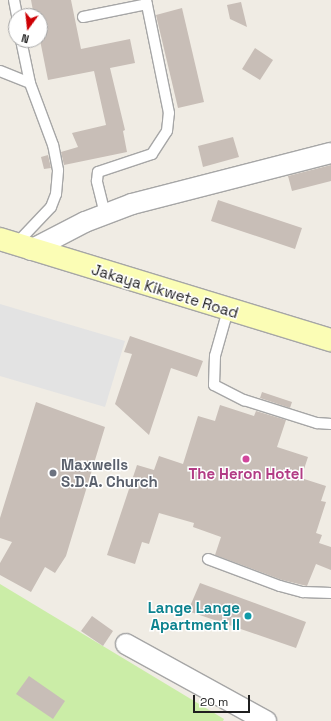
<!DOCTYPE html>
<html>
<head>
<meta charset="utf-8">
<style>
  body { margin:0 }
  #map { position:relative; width:331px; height:721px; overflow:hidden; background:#f0ece4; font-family:"Space Grotesk",sans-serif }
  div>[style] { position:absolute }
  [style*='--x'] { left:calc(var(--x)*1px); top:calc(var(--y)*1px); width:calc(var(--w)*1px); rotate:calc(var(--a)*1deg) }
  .grass>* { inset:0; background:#cbeda7 }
  .parking>* { inset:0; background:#e3e3e3 }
  .building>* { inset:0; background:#c8beb7 }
  .roads { filter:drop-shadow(1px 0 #a6a6a6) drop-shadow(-1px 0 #a6a6a6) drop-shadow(0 1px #a6a6a6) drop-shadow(0 -1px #a6a6a6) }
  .lane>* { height:10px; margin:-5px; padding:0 5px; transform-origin:5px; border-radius:5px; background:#fff }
  .street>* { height:20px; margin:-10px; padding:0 10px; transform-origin:10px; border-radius:10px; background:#fff }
  .secondary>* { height:22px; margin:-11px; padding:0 11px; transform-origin:11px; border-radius:11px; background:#fbfdb5 }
  .dots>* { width:11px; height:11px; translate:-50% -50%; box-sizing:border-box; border:2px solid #fff; border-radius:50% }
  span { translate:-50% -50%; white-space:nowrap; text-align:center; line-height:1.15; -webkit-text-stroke:3px #fff; paint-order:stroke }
  .street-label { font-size:15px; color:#1f1f1f }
  .worship-label { font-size:15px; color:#5b616d; font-weight:700 }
  .left { translate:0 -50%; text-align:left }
  .hotel-label { font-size:15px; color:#b23c85; font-weight:700 }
  .culture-label { font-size:15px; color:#0d838f; font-weight:700 }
  .right { translate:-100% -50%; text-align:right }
  .north { position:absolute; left:8px; top:8px; width:40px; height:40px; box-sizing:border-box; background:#fff; border:1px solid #a5a5a5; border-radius:50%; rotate:195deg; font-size:11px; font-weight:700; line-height:16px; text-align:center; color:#1f1f1f }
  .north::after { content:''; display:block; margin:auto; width:14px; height:18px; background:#cd0004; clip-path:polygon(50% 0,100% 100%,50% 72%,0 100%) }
  .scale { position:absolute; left:193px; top:695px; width:57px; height:18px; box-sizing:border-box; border:2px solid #1f1f1f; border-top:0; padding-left:5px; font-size:12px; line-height:14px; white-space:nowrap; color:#1f1f1f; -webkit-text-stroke:3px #fff; paint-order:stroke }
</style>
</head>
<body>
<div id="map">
  <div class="grass">
    <i style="clip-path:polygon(0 584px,224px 719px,223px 721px,0 721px)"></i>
  </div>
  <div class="parking">
    <i style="clip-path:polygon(0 304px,125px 341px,105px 407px,0 376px)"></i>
  </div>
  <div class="building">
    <i style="clip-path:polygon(31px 0,71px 0,81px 49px,130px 39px,135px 63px,110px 68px,125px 130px,123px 131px,127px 152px,64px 165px,61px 152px,78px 147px,72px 133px,106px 125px,94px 71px,48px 80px,40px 40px,40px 16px,34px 16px)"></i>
    <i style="clip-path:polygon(241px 2px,247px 27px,230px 19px,227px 5px)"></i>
    <i style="clip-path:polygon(182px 8px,204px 102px,178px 108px,156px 15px)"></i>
    <i style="clip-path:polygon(255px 48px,273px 60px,260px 80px,242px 69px)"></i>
    <i style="clip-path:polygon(233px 137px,239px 157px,203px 167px,198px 146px)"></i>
    <i style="clip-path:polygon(48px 155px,51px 168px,44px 169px,41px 157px)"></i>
    <i style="clip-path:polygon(331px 165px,331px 181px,292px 191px,288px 176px)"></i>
    <i style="clip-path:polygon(218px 200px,302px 228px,295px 249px,211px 221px)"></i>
    <i style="clip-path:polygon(130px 336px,203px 361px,197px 377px,171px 368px,149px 435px,115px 404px,132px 354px,124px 352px)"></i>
    <i style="clip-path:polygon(262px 392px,292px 402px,290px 408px,260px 398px)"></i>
    <i style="clip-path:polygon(36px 402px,105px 427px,66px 556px,55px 573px,45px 567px,31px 592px,0 575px,0 563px,12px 542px,0 538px,0 518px)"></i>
    <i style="clip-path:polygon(220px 405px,254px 416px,256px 411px,286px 420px,277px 447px,308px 457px,301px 478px,326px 486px,321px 501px,326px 502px,316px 533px,322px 535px,319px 543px,331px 547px,331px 570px,316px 564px,307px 586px,282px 580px,215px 555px,221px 537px,193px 527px,194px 523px,159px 513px,149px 544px,142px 542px,135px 564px,107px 555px,137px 465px,154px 470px,159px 456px,183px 464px,198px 416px,215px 421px)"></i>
    <i style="clip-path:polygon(200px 583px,306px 622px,296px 648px,188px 611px)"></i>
    <i style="clip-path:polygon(92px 616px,113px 631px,103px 646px,81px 631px)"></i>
    <i style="clip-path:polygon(29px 676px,65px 701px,53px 719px,16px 694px)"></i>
  </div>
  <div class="roads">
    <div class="lane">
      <i style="--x:14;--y:0;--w:16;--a:79"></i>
      <i style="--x:83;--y:17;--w:65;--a:-11.5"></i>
      <i style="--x:0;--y:71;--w:32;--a:22"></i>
      <i style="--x:105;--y:214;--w:34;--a:-104"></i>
      <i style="--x:97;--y:181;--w:9;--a:-84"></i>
      <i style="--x:98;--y:172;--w:57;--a:-18.4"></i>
      <i style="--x:152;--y:154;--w:27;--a:-57"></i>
      <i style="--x:167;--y:131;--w:18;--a:-84"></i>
      <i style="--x:169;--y:113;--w:115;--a:-101.5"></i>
      <i style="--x:15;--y:245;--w:52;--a:-46.5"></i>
      <i style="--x:51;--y:207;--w:14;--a:-69"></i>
      <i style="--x:56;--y:194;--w:24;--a:-85"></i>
      <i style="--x:58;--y:170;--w:25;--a:-101"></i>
      <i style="--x:53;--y:145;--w:66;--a:-110.4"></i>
      <i style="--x:30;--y:83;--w:44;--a:-101.8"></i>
      <i style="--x:228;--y:310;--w:48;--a:105.8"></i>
      <i style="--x:215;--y:356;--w:29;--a:92"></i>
      <i style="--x:214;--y:385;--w:34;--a:27"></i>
      <i style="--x:244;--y:400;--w:77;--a:17.5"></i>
      <i style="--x:317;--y:423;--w:14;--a:4"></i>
      <i style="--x:208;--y:559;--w:77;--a:20.6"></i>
      <i style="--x:280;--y:586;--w:24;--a:15"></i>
      <i style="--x:303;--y:592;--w:28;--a:2"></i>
    </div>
    <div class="street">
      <i style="--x:31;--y:250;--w:61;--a:-27.4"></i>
      <i style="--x:85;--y:222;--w:50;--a:-21"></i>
      <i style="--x:132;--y:204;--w:205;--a:-14.4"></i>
      <i style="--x:126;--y:644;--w:160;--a:28.8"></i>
    </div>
    <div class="secondary">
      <i style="--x:0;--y:239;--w:346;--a:17"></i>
    </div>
  </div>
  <div class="dots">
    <i style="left:246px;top:459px;background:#d1479c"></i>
    <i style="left:53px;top:473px;background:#6b7280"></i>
    <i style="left:248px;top:616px;background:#0f9aa8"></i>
  </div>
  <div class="street-label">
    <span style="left:165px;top:291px;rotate:17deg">Jakaya Kikwete Road</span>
  </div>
  <div class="worship-label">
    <span class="left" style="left:61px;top:473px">Maxwells<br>S.D.A. Church</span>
  </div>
  <div class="hotel-label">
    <span style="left:246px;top:474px">The Heron Hotel</span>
  </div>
  <div class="culture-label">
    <span class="right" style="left:240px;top:616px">Lange Lange<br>Apartment II</span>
  </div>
  <div class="north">N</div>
  <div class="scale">20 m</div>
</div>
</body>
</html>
